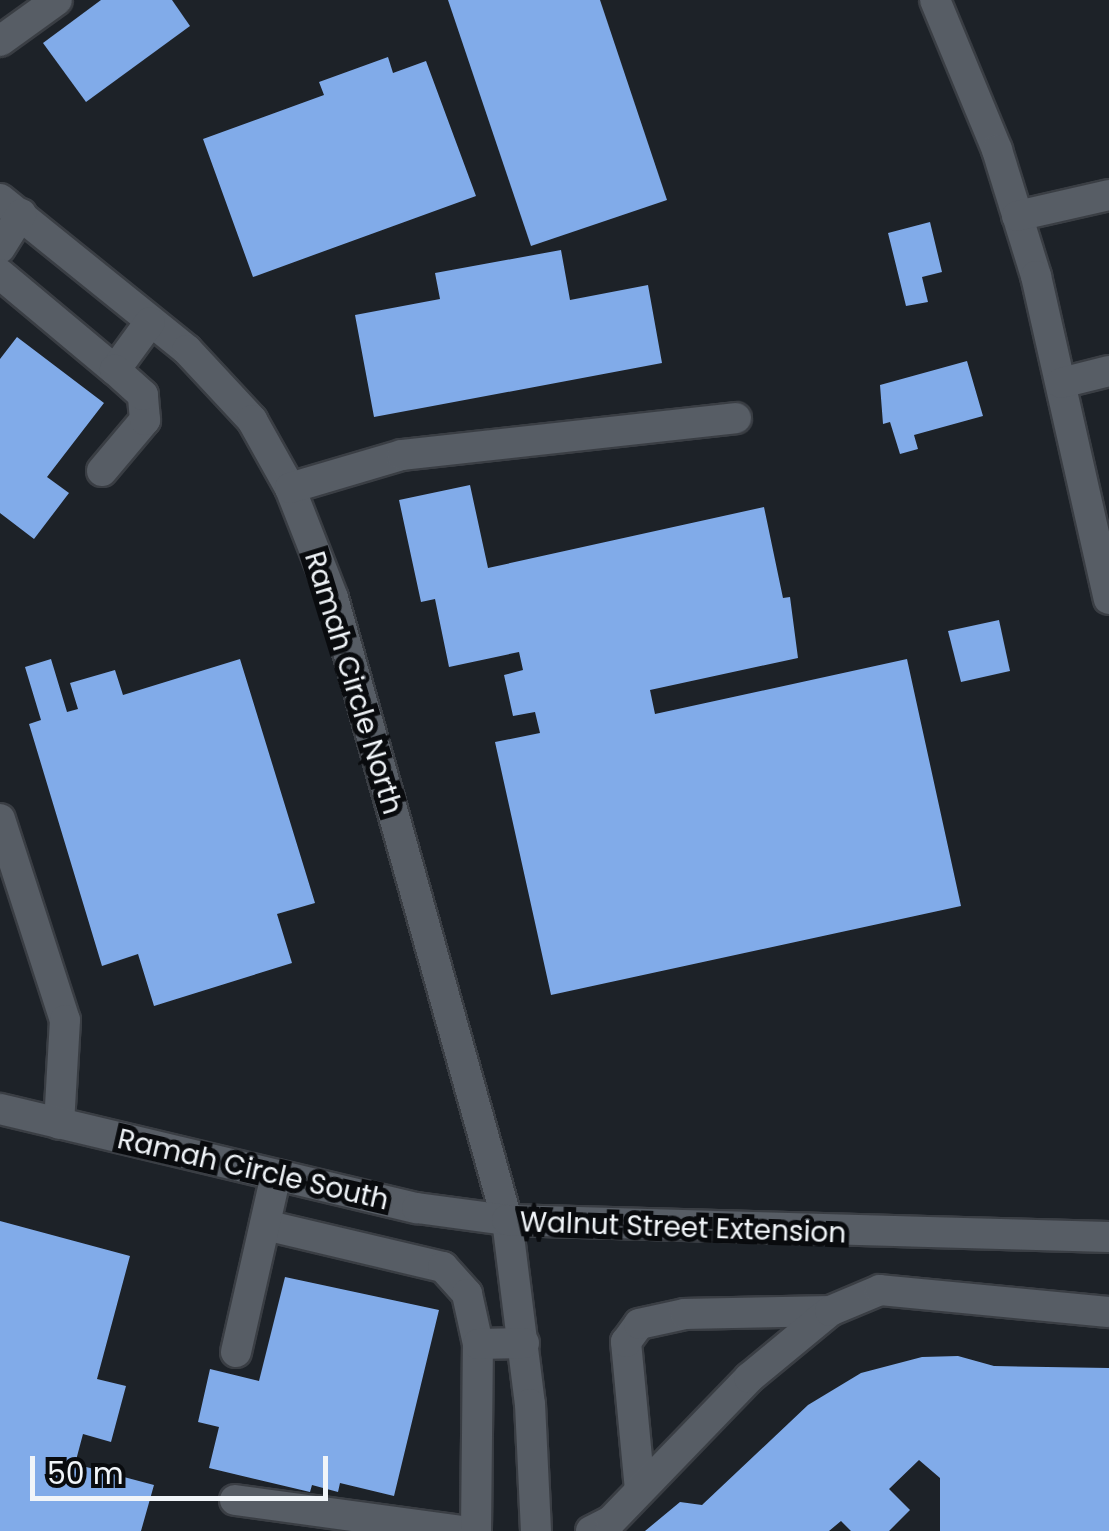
<!DOCTYPE html>
<html>
<head>
<meta charset="utf-8">
<style>
  body { margin:0 }
  #map { position:relative; width:1109px; height:1531px; overflow:hidden; background:#1d2228; font-family:Poppins,sans-serif }
  div>[style] { position:absolute }
  [style*='--x'] { left:calc(var(--x)*1px); top:calc(var(--y)*1px); width:calc(var(--w)*1px); rotate:calc(var(--a)*1deg) }
  .building>* { inset:0; background:#81abe9 }
  .roads { filter:drop-shadow(2px 0 #3a3e44) drop-shadow(-2px 0 #3a3e44) drop-shadow(0 2px #3a3e44) drop-shadow(0 -2px #3a3e44) }
  .minor>* { height:30px; margin:-15px; padding:0 15px; transform-origin:15px; border-radius:15px; background:#575d65 }
  span { translate:-50% -50%; white-space:nowrap; text-align:center; line-height:1.15; -webkit-text-stroke:10px #090b0e; paint-order:stroke }
  .street-label { font-size:28px; color:#f1f5f9 }
  .scale { position:absolute; left:30px; top:1456px; width:298px; height:45px; box-sizing:border-box; border:5px solid #f1f5f9; border-top:0; padding-left:12px; font-size:30px; line-height:35px; white-space:nowrap; color:#f1f5f9; -webkit-text-stroke:8px #090b0e; paint-order:stroke }
</style>
</head>
<body>
<div id="map">
  <div class="building">
    <i style="clip-path:polygon(101px 0,172px 0,190px 26px,86px 102px,43px 43px)"></i>
    <i style="clip-path:polygon(448px 0,600px 0,667px 200px,531px 246px)"></i>
    <i style="clip-path:polygon(388px 57px,393px 73px,426px 61px,476px 196px,253px 277px,203px 139px,324px 95px,319px 82px)"></i>
    <i style="clip-path:polygon(930px 222px,942px 272px,922px 277px,928px 302px,906px 306px,888px 233px)"></i>
    <i style="clip-path:polygon(561px 250px,570px 300px,648px 285px,662px 363px,374px 417px,355px 315px,440px 299px,435px 273px)"></i>
    <i style="clip-path:polygon(17px 337px,104px 403px,47px 477px,69px 493px,34px 539px,0 513px,0 359px)"></i>
    <i style="clip-path:polygon(967px 361px,983px 416px,914px 435px,918px 449px,900px 454px,890px 422px,883px 424px,880px 385px)"></i>
    <i style="clip-path:polygon(470px 485px,488px 568px,764px 507px,783px 598px,790px 597px,798px 658px,650px 690px,655px 714px,907px 659px,961px 906px,551px 995px,495px 742px,540px 733px,535px 712px,513px 716px,504px 675px,523px 670px,519px 652px,449px 667px,435px 599px,421px 602px,399px 500px)"></i>
    <i style="clip-path:polygon(999px 620px,1010px 671px,961px 682px,948px 631px)"></i>
    <i style="clip-path:polygon(51px 659px,67px 712px,78px 709px,70px 683px,115px 670px,123px 695px,240px 659px,315px 903px,277px 914px,292px 963px,154px 1006px,138px 954px,102px 966px,29px 724px,41px 720px,25px 667px)"></i>
    <i style="clip-path:polygon(0 1221px,130px 1256px,97px 1379px,126px 1386px,111px 1442px,83px 1434px,75px 1464px,154px 1485px,141px 1531px,0 1531px)"></i>
    <i style="clip-path:polygon(285px 1277px,439px 1310px,394px 1496px,340px 1483px,338px 1492px,312px 1485px,310px 1492px,209px 1468px,219px 1427px,198px 1422px,210px 1369px,259px 1381px)"></i>
    <i style="clip-path:polygon(958px 1356px,994px 1366px,1109px 1368px,1109px 1531px,940px 1531px,940px 1478px,919px 1460px,889px 1489px,910px 1510px,889px 1531px,851px 1531px,841px 1521px,829px 1531px,645px 1531px,680px 1502px,702px 1505px,808px 1405px,861px 1373px,922px 1357px)"></i>
  </div>
  <div class="roads">
    <div class="minor">
      <i style="--x:935;--y:0;--w:162;--a:67.5"></i>
      <i style="--x:997;--y:150;--w:132;--a:72.8"></i>
      <i style="--x:1036;--y:276;--w:331;--a:77.3"></i>
      <i style="--x:0;--y:41;--w:70;--a:-35.7"></i>
      <i style="--x:0;--y:199;--w:240;--a:38.9"></i>
      <i style="--x:187;--y:350;--w:96;--a:47.1"></i>
      <i style="--x:252;--y:420;--w:78;--a:60.8"></i>
      <i style="--x:290;--y:488;--w:118;--a:68.6"></i>
      <i style="--x:333;--y:598;--w:646;--a:74.37"></i>
      <i style="--x:507;--y:1220;--w:185;--a:82.9"></i>
      <i style="--x:530;--y:1404;--w:127;--a:87.3"></i>
      <i style="--x:1017;--y:216;--w:94;--a:-12.9"></i>
      <i style="--x:0;--y:248;--w:40;--a:-58"></i>
      <i style="--x:0;--y:274;--w:150;--a:39.9"></i>
      <i style="--x:115;--y:370;--w:59;--a:-53.9"></i>
      <i style="--x:1061;--y:383;--w:49;--a:-14"></i>
      <i style="--x:102;--y:471;--w:67;--a:-49.9"></i>
      <i style="--x:145;--y:420;--w:25;--a:-95"></i>
      <i style="--x:143;--y:395;--w:38;--a:-138"></i>
      <i style="--x:290;--y:488;--w:117;--a:-16.4"></i>
      <i style="--x:402;--y:455;--w:336;--a:-6.3"></i>
      <i style="--x:0;--y:819;--w:211;--a:72.1"></i>
      <i style="--x:65;--y:1020;--w:104;--a:93.3"></i>
      <i style="--x:0;--y:1109;--w:429;--a:13.4"></i>
      <i style="--x:417;--y:1208;--w:91;--a:7.6"></i>
      <i style="--x:507;--y:1220;--w:602;--a:1.62"></i>
      <i style="--x:265;--y:1225;--w:183;--a:13.3"></i>
      <i style="--x:443;--y:1267;--w:36;--a:48"></i>
      <i style="--x:467;--y:1294;--w:51;--a:77.6"></i>
      <i style="--x:236;--y:1352;--w:181;--a:-77.3"></i>
      <i style="--x:640;--y:1490;--w:149;--a:-95.4"></i>
      <i style="--x:626;--y:1342;--w:22;--a:-54"></i>
      <i style="--x:639;--y:1324;--w:47;--a:-12.3"></i>
      <i style="--x:685;--y:1314;--w:145;--a:-1.2"></i>
      <i style="--x:235;--y:1500;--w:228;--a:7.8"></i>
      <i style="--x:476;--y:1531;--w:187;--a:-89.4"></i>
      <i style="--x:478;--y:1344;--w:46;--a:-1.2"></i>
      <i style="--x:591;--y:1531;--w:22;--a:-27"></i>
      <i style="--x:611;--y:1521;--w:199;--a:-46"></i>
      <i style="--x:749;--y:1378;--w:105;--a:-39.6"></i>
      <i style="--x:830;--y:1311;--w:54;--a:-22.8"></i>
      <i style="--x:880;--y:1290;--w:230;--a:5.5"></i>
    </div>
  </div>
  <div class="street-label">
    <span style="left:353px;top:683px;rotate:73deg">Ramah Circle North</span>
    <span style="left:253px;top:1170px;rotate:13deg">Ramah Circle South</span>
    <span style="left:683px;top:1228px;rotate:2deg">Walnut Street Extension</span>
  </div>
  <div class="scale">50 m</div>
</div>
</body>
</html>
